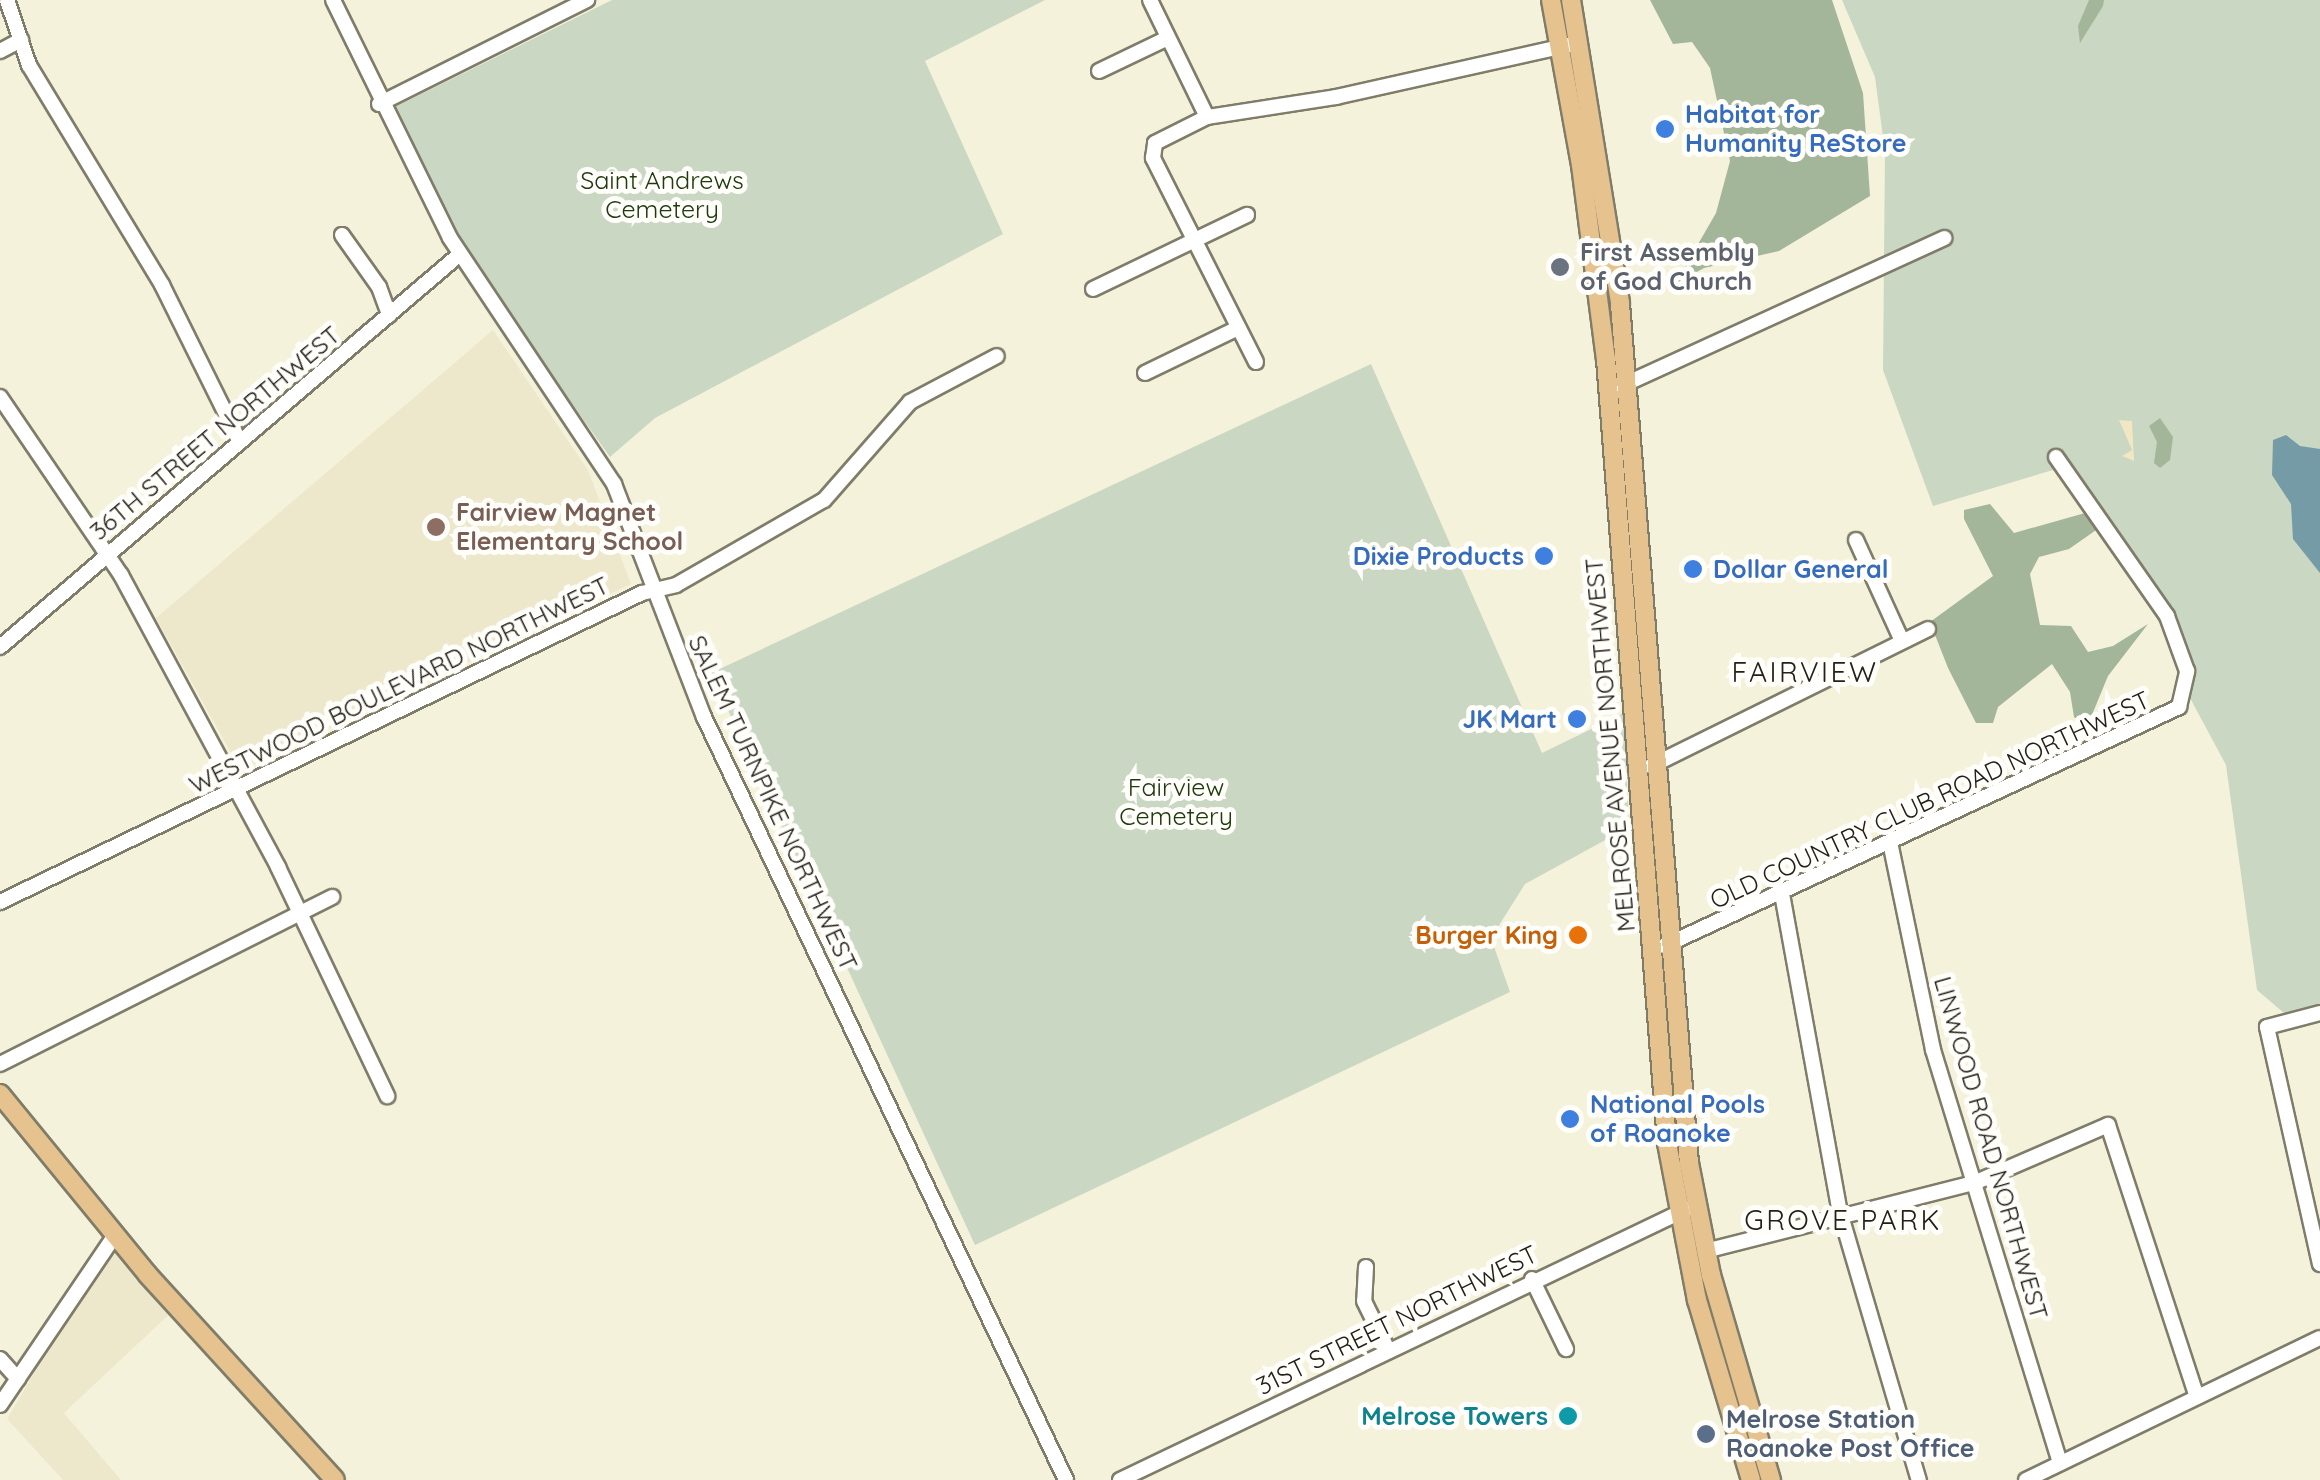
<!DOCTYPE html>
<html>
<head>
<meta charset="utf-8">
<style>
  body { margin:0 }
  #map { position:relative; width:2320px; height:1480px; overflow:hidden; background:#f5f2dc; font-family:Quicksand,sans-serif }
  div>[style] { position:absolute }
  [style*='--x'] { left:calc(var(--x)*1px); top:calc(var(--y)*1px); width:calc(var(--w)*1px); rotate:calc(var(--a)*1deg) }
  .built>* { inset:0; background:#ede8cb }
  .green>* { inset:0; background:#c9d7c3 }
  .forest>* { inset:0; background:#a3b699 }
  .sand>* { inset:0; background:#f1e7c2 }
  .water>* { inset:0; background:#749ba6 }
  .roads { filter:drop-shadow(2px 0 #7f7c69) drop-shadow(-2px 0 #7f7c69) drop-shadow(0 2px #7f7c69) drop-shadow(0 -2px #7f7c69) }
  .minor>* { height:14px; margin:-7px; padding:0 7px; transform-origin:7px; border-radius:7px; background:#fff }
  .major>* { height:18px; margin:-9px; padding:0 9px; transform-origin:9px; border-radius:9px; background:#e6c28e }
  .dots>* { width:28px; height:28px; translate:-50% -50%; box-sizing:border-box; border:5px solid #fffefa; border-radius:50% }
  span { translate:-50% -50%; white-space:nowrap; text-align:center; line-height:1.15; -webkit-text-stroke:10px #fffefa; paint-order:stroke }
  .shop-label { font-size:25px; color:#366cbe; font-weight:700 }
  .left { translate:0 -50%; text-align:left }
  .right { translate:-100% -50%; text-align:right }
  .park-label { font-size:25px; color:#203a0f }
  .worship-label { font-size:25px; color:#5b616d; font-weight:700 }
  .street-label { font-size:25px; color:#222119 }
  .education-label { font-size:25px; color:#785e54; font-weight:700 }
  .food-label { font-size:25px; color:#c56008; font-weight:700 }
  .culture-label { font-size:25px; color:#0d838f; font-weight:700 }
  .service-label { font-size:25px; color:#4e5e75; font-weight:700 }
  .neighbourhood-label { font-size:28px; color:#222119; letter-spacing:2.5px }
</style>
</head>
<body>
<div id="map">
  <div class="built">
    <i style="clip-path:polygon(493px 330px,588px 470px,631px 584px,241px 771px,156px 618px)"></i>
    <i style="clip-path:polygon(115px 1235px,177px 1307px,64px 1413px,121px 1480px,63px 1480px,7px 1419px)"></i>
  </div>
  <div class="green">
    <i style="clip-path:polygon(612px 0,1045px 0,925px 61px,1003px 234px,655px 418px,610px 457px,487px 285px,389px 110px)"></i>
    <i style="clip-path:polygon(1842px 0,2320px 0,2320px 1004px,2284px 1013px,2257px 990px,2226px 765px,2190px 698px,2180px 632px,2090px 492px,2053px 470px,1933px 506px,1883px 370px,1885px 152px,1875px 77px)"></i>
    <i style="clip-path:polygon(1371px 364px,1542px 753px,1624px 713px,1629px 827px,1525px 884px,1491px 938px,1510px 992px,975px 1245px,711px 673px)"></i>
  </div>
  <div class="forest">
    <i style="clip-path:polygon(1650px 0,1832px 0,1863px 93px,1870px 196px,1779px 251px,1704px 268px,1675px 284px,1716px 213px,1730px 161px,1710px 68px,1692px 42px,1673px 44px)"></i>
    <i style="clip-path:polygon(2089px 0,2104px 0,2103px 6px,2080px 43px,2078px 26px)"></i>
    <i style="clip-path:polygon(2160px 418px,2173px 437px,2170px 460px,2160px 468px,2154px 463px,2157px 442px,2149px 426px)"></i>
    <i style="clip-path:polygon(1990px 504px,2014px 533px,2085px 513px,2099px 528px,2069px 549px,2039px 557px,2030px 574px,2040px 625px,2071px 626px,2088px 652px,2113px 646px,2148px 624px,2108px 676px,2087px 727px,2074px 717px,2070px 692px,2052px 664px,1998px 707px,1993px 723px,1976px 723px,1948px 668px,1930px 622px,1993px 576px,1964px 519px,1964px 510px)"></i>
  </div>
  <div class="sand">
    <i style="clip-path:polygon(2119px 420px,2132px 421px,2134px 461px,2122px 456px,2132px 450px)"></i>
  </div>
  <div class="water">
    <i style="clip-path:polygon(2286px 435px,2300px 446px,2320px 449px,2320px 573px,2293px 539px,2291px 504px,2272px 475px,2273px 440px)"></i>
  </div>
  <div class="roads">
    <div class="minor">
      <i style="--x:7;--y:0;--w:69;--a:71.3"></i>
      <i style="--x:29;--y:65;--w:257;--a:58.8"></i>
      <i style="--x:162;--y:285;--w:175;--a:63.6"></i>
      <i style="--x:333;--y:0;--w:265;--a:63.8"></i>
      <i style="--x:450;--y:238;--w:296;--a:56.3"></i>
      <i style="--x:614;--y:484;--w:250;--a:68.9"></i>
      <i style="--x:704;--y:717;--w:845;--a:64.62"></i>
      <i style="--x:1150;--y:0;--w:130;--a:64"></i>
      <i style="--x:0;--y:51;--w:24;--a:-28"></i>
      <i style="--x:1099;--y:71;--w:76;--a:-25.6"></i>
      <i style="--x:379;--y:104;--w:233;--a:-26.6"></i>
      <i style="--x:342;--y:235;--w:64;--a:54.6"></i>
      <i style="--x:379;--y:287;--w:30;--a:70"></i>
      <i style="--x:1093;--y:289;--w:171;--a:-25.7"></i>
      <i style="--x:1256;--y:362;--w:229;--a:-116.8"></i>
      <i style="--x:1153;--y:158;--w:15;--a:-82"></i>
      <i style="--x:1155;--y:143;--w:58;--a:-26.6"></i>
      <i style="--x:1207;--y:117;--w:131;--a:-8.8"></i>
      <i style="--x:1336;--y:97;--w:239;--a:-12.6"></i>
      <i style="--x:1145;--y:373;--w:103;--a:-25.8"></i>
      <i style="--x:1608;--y:392;--w:370;--a:-24.6"></i>
      <i style="--x:0;--y:397;--w:215;--a:55.8"></i>
      <i style="--x:121;--y:575;--w:332;--a:61.7"></i>
      <i style="--x:278;--y:867;--w:254;--a:64.5"></i>
      <i style="--x:1856;--y:540;--w:111;--a:65.5"></i>
      <i style="--x:0;--y:647;--w:605;--a:-40.51"></i>
      <i style="--x:1651;--y:766;--w:309;--a:-26.3"></i>
      <i style="--x:1890;--y:842;--w:212;--a:78.3"></i>
      <i style="--x:1933;--y:1050;--w:432;--a:72.9"></i>
      <i style="--x:1782;--y:894;--w:320;--a:79.7"></i>
      <i style="--x:1839;--y:1209;--w:283;--a:73.6"></i>
      <i style="--x:0;--y:902;--w:712;--a:-25.7"></i>
      <i style="--x:642;--y:593;--w:35;--a:-13"></i>
      <i style="--x:676;--y:585;--w:171;--a:-29.9"></i>
      <i style="--x:824;--y:500;--w:130;--a:-48.7"></i>
      <i style="--x:910;--y:402;--w:98;--a:-27.9"></i>
      <i style="--x:1664;--y:946;--w:568;--a:-24.89"></i>
      <i style="--x:2179;--y:707;--w:37;--a:-77"></i>
      <i style="--x:2187;--y:671;--w:59;--a:-110"></i>
      <i style="--x:2167;--y:616;--w:194;--a:-124.9"></i>
      <i style="--x:2320;--y:1013;--w:55;--a:165.2"></i>
      <i style="--x:2267;--y:1027;--w:243;--a:77.4"></i>
      <i style="--x:0;--y:1064;--w:372;--a:-26.7"></i>
      <i style="--x:1705;--y:1251;--w:277;--a:-14.2"></i>
      <i style="--x:1974;--y:1183;--w:146;--a:-23.4"></i>
      <i style="--x:2108;--y:1125;--w:286;--a:71.9"></i>
      <i style="--x:1366;--y:1267;--w:34;--a:93"></i>
      <i style="--x:1364;--y:1301;--w:55;--a:63.9"></i>
      <i style="--x:1532;--y:1279;--w:78;--a:64.1"></i>
      <i style="--x:0;--y:1359;--w:27;--a:48"></i>
      <i style="--x:0;--y:1405;--w:205;--a:-55.9"></i>
      <i style="--x:1120;--y:1480;--w:628;--a:-25.55"></i>
      <i style="--x:2026;--y:1480;--w:326;--a:-25.8"></i>
    </div>
    <div class="major">
      <i style="--x:1551;--y:0;--w:168;--a:79.7"></i>
      <i style="--x:1581;--y:165;--w:196;--a:82.7"></i>
      <i style="--x:1606;--y:359;--w:786;--a:85.55"></i>
      <i style="--x:1667;--y:1143;--w:160;--a:79.2"></i>
      <i style="--x:1697;--y:1300;--w:188;--a:73.3"></i>
      <i style="--x:1571;--y:0;--w:308;--a:80.8"></i>
      <i style="--x:1620;--y:304;--w:862;--a:85.41"></i>
      <i style="--x:1689;--y:1163;--w:114;--a:78.9"></i>
      <i style="--x:1711;--y:1275;--w:214;--a:73.7"></i>
      <i style="--x:0;--y:1094;--w:234;--a:50.7"></i>
      <i style="--x:148;--y:1275;--w:277;--a:47.6"></i>
    </div>
  </div>
  <div class="dots">
    <i style="left:1665px;top:129px;background:#3f7fe0"></i>
    <i style="left:1560px;top:267px;background:#6b7280"></i>
    <i style="left:436px;top:527px;background:#8d6e63"></i>
    <i style="left:1544px;top:556px;background:#3f7fe0"></i>
    <i style="left:1693px;top:569px;background:#3f7fe0"></i>
    <i style="left:1577px;top:719px;background:#3f7fe0"></i>
    <i style="left:1578px;top:935px;background:#e8710a"></i>
    <i style="left:1570px;top:1119px;background:#3f7fe0"></i>
    <i style="left:1568px;top:1416px;background:#0f9aa8"></i>
    <i style="left:1706px;top:1434px;background:#5c6f8a"></i>
  </div>
  <div class="shop-label">
    <span class="left" style="left:1685px;top:129px">Habitat for<br>Humanity ReStore</span>
    <span class="right" style="left:1524px;top:556px">Dixie Products</span>
    <span class="left" style="left:1713px;top:569px">Dollar General</span>
    <span class="right" style="left:1557px;top:719px">JK Mart</span>
    <span class="left" style="left:1590px;top:1119px">National Pools<br>of Roanoke</span>
  </div>
  <div class="park-label">
    <span style="left:662px;top:195px">Saint Andrews<br>Cemetery</span>
    <span style="left:1176px;top:802px">Fairview<br>Cemetery</span>
  </div>
  <div class="worship-label">
    <span class="left" style="left:1580px;top:267px">First Assembly<br>of God Church</span>
  </div>
  <div class="street-label">
    <span style="left:215px;top:433px;rotate:-40deg">36TH STREET NORTHWEST</span>
    <span style="left:399px;top:685px;rotate:-26deg">WESTWOOD BOULEVARD NORTHWEST</span>
    <span style="left:1610px;top:745px;rotate:-95deg">MELROSE AVENUE NORTHWEST</span>
    <span style="left:1930px;top:800px;rotate:-25deg">OLD COUNTRY CLUB ROAD NORTHWEST</span>
    <span style="left:773px;top:803px;rotate:65deg">SALEM TURNPIKE NORTHWEST</span>
    <span style="left:1991px;top:1148px;rotate:74deg">LINWOOD ROAD NORTHWEST</span>
    <span style="left:1397px;top:1320px;rotate:-26deg">31ST STREET NORTHWEST</span>
  </div>
  <div class="education-label">
    <span class="left" style="left:456px;top:527px">Fairview Magnet<br>Elementary School</span>
  </div>
  <div class="food-label">
    <span class="right" style="left:1558px;top:935px">Burger King</span>
  </div>
  <div class="culture-label">
    <span class="right" style="left:1548px;top:1416px">Melrose Towers</span>
  </div>
  <div class="service-label">
    <span class="left" style="left:1726px;top:1434px">Melrose Station<br>Roanoke Post Office</span>
  </div>
  <div class="neighbourhood-label">
    <span style="left:1805px;top:672px">FAIRVIEW</span>
    <span style="left:1843px;top:1220px">GROVE PARK</span>
  </div>
</div>
</body>
</html>
